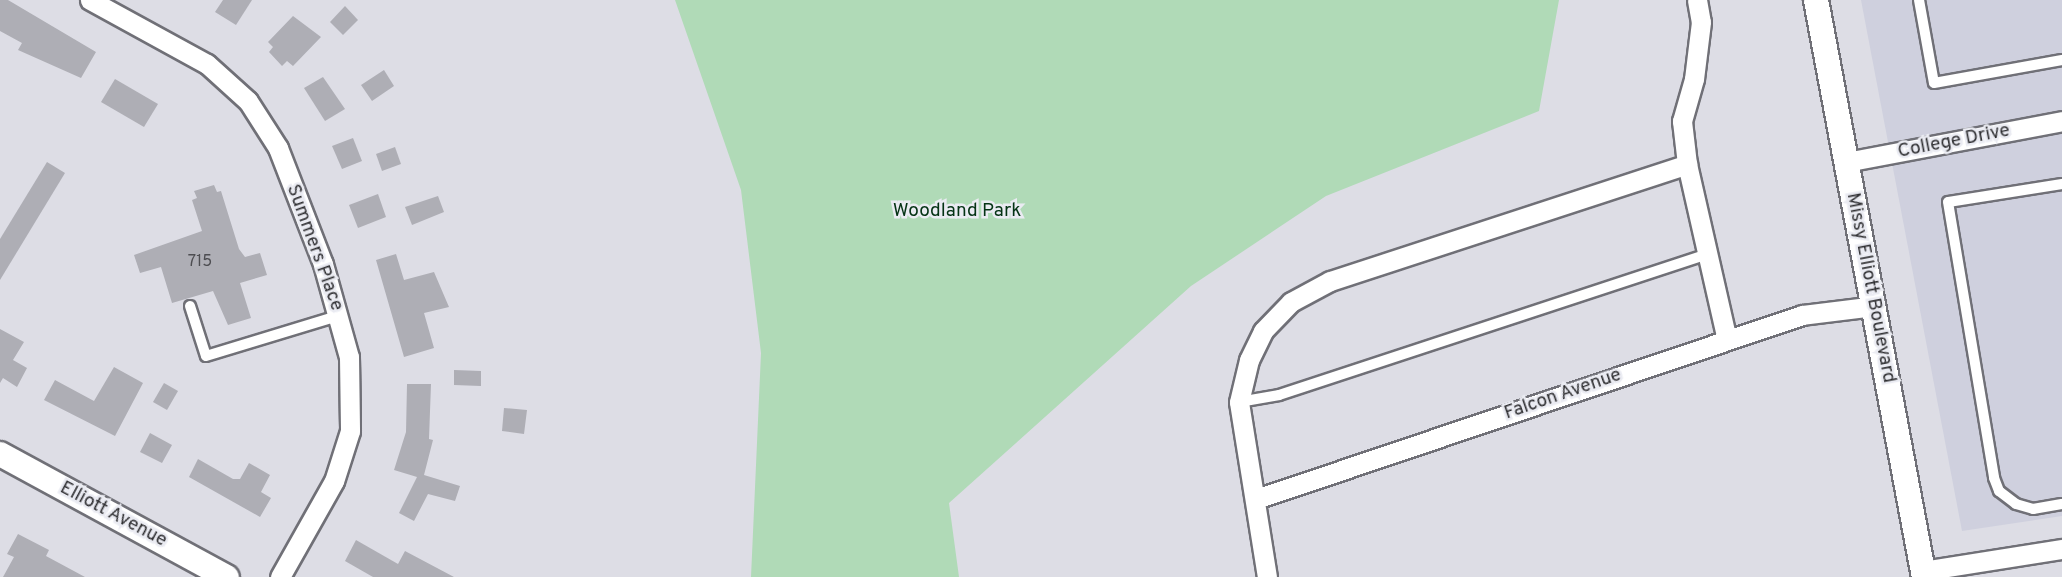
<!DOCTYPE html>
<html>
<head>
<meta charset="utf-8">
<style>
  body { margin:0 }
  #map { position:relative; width:2062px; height:577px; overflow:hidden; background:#dddde5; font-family:Overpass,sans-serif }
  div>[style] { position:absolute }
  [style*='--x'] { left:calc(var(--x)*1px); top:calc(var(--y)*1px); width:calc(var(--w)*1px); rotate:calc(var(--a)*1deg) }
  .built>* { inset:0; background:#cfd0de }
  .green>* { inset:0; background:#b0dab7 }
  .building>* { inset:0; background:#aeaeb5 }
  .roads { filter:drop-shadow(2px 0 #707077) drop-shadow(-2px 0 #707077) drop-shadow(0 2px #707077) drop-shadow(0 -2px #707077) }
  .service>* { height:10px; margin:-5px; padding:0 5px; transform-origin:5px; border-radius:5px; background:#fff }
  .minor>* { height:19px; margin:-9.5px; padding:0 9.5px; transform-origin:9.5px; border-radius:9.5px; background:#fff }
  .tertiary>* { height:24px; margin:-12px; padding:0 12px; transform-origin:12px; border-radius:12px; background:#fff }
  span { translate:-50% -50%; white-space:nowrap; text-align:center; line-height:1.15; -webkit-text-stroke:5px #eaebf2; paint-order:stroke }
  .number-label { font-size:16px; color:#4e4e52 }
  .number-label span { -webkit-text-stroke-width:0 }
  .street-label { font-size:19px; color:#2e2e31 }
  .park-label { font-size:19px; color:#043314 }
</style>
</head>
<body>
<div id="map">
  <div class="built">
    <i style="clip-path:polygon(1861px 0,2062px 0,2062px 516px,1962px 531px)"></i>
  </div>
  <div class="green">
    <i style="clip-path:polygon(675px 0,1559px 0,1539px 111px,1326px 196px,1191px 286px,949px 503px,959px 577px,751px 577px,761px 353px,741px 190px)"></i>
  </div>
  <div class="building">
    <i style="clip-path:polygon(0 0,8px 0,96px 52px,81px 78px,18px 50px,22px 43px,0 31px)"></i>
    <i style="clip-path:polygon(223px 0,252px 0,236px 25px,215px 12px)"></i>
    <i style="clip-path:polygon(345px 6px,358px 20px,343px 35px,330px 22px)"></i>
    <i style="clip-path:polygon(293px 16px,321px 37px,293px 66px,287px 61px,282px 66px,269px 52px,273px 47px,268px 42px)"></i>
    <i style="clip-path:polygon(384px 70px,394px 86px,372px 101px,361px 85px)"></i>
    <i style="clip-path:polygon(323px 77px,345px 109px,325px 121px,304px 88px)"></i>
    <i style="clip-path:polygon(115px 79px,158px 104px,144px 127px,101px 102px)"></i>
    <i style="clip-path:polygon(353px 138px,362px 161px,342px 169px,332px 146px)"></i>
    <i style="clip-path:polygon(395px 147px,401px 164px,382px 171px,376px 154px)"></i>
    <i style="clip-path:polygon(47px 162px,65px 173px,0 280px,0 239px)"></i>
    <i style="clip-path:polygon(214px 185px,217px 192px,221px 191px,239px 249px,245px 257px,260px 253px,267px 275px,240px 283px,251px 318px,228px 325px,213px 291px,172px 303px,161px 267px,140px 273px,134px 255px,202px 231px,192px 200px,197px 198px,194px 191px)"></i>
    <i style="clip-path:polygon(378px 194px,386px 217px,358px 228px,349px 205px)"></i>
    <i style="clip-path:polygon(438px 196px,444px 212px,412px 225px,405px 207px)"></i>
    <i style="clip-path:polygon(396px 254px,404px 280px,434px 272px,449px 307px,424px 313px,434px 348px,404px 357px,376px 260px)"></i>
    <i style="clip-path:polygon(0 329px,24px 342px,13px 360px,27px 368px,17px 387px,3px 378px,0 383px)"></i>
    <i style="clip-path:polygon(114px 367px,143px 383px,115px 436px,44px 400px,55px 380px,94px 401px)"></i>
    <i style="clip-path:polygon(454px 370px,481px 371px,481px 386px,454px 385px)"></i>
    <i style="clip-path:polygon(164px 383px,178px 391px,167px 410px,153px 402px)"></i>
    <i style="clip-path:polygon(407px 384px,431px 384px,429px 439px,433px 440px,424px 475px,460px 486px,455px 501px,428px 494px,414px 521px,399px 513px,417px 477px,394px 470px,406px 432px)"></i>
    <i style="clip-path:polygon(504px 408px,527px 410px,524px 434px,502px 431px)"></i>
    <i style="clip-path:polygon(150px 433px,172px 445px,162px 463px,140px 452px)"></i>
    <i style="clip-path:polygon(198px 459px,233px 479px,240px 479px,249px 463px,270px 475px,261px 492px,271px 498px,260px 517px,189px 477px)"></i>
    <i style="clip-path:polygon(18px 534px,49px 550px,46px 556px,85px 577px,3px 577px,14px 557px,7px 554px)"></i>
    <i style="clip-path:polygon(356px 540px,398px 564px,405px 551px,454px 577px,373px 577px,345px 561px)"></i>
  </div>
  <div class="roads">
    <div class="service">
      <i style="--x:1919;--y:0;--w:84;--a:79.8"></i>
      <i style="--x:1934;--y:83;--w:130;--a:-10.2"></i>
      <i style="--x:2062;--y:184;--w:115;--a:171"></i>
      <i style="--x:1948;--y:202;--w:280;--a:80.5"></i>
      <i style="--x:1994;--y:478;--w:14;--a:69"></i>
      <i style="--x:1999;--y:491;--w:21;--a:37"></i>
      <i style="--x:2016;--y:504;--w:18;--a:16"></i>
      <i style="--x:2033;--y:509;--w:29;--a:-10"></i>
      <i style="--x:190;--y:306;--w:52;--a:72.3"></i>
      <i style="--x:206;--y:356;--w:138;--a:-16.9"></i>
      <i style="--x:1239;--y:402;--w:41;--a:-9.9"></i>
      <i style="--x:1279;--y:395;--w:449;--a:-18.2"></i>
    </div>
    <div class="minor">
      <i style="--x:90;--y:0;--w:133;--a:28.7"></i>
      <i style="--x:207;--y:64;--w:55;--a:42.1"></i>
      <i style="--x:248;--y:101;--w:56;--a:57.4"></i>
      <i style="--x:278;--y:148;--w:124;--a:68.8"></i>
      <i style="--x:323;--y:264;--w:97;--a:74.4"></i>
      <i style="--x:349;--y:357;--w:74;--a:89.2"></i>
      <i style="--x:350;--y:431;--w:52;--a:107.7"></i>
      <i style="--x:334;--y:481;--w:110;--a:119.4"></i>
      <i style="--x:1697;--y:0;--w:22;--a:80"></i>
      <i style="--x:1701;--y:22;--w:57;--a:97"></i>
      <i style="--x:1694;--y:79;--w:44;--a:105.9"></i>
      <i style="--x:1682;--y:121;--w:43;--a:83.4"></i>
      <i style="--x:1687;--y:164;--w:180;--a:77.2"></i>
      <i style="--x:1846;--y:162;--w:220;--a:-10.7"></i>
      <i style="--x:1256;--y:499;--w:576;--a:-18.62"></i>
      <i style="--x:1802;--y:315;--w:73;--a:-7.1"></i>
      <i style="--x:1923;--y:571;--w:141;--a:-9"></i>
      <i style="--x:1267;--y:577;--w:177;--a:-99.1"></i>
      <i style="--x:1239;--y:402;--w:43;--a:-76.6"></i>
      <i style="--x:1249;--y:360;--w:32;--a:-64"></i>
      <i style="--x:1263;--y:331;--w:40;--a:-46"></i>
      <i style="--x:1291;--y:302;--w:44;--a:-28.3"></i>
      <i style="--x:1330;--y:281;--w:376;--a:-18.1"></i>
    </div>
    <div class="tertiary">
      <i style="--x:1816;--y:0;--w:587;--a:79.4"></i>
      <i style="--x:0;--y:454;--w:258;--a:28.5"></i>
    </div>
  </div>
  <div class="number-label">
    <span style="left:200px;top:262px">715</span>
  </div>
  <div class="street-label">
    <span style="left:1954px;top:142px;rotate:-11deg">College Drive</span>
    <span style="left:314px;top:248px;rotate:70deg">Summers Place</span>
    <span style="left:1870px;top:288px;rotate:79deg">Missy Elliott Boulevard</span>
    <span style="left:1563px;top:395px;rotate:-19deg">Falcon Avenue</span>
    <span style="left:113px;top:515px;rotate:28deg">Elliott Avenue</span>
  </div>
  <div class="park-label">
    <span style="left:957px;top:212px">Woodland Park</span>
  </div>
</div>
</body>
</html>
